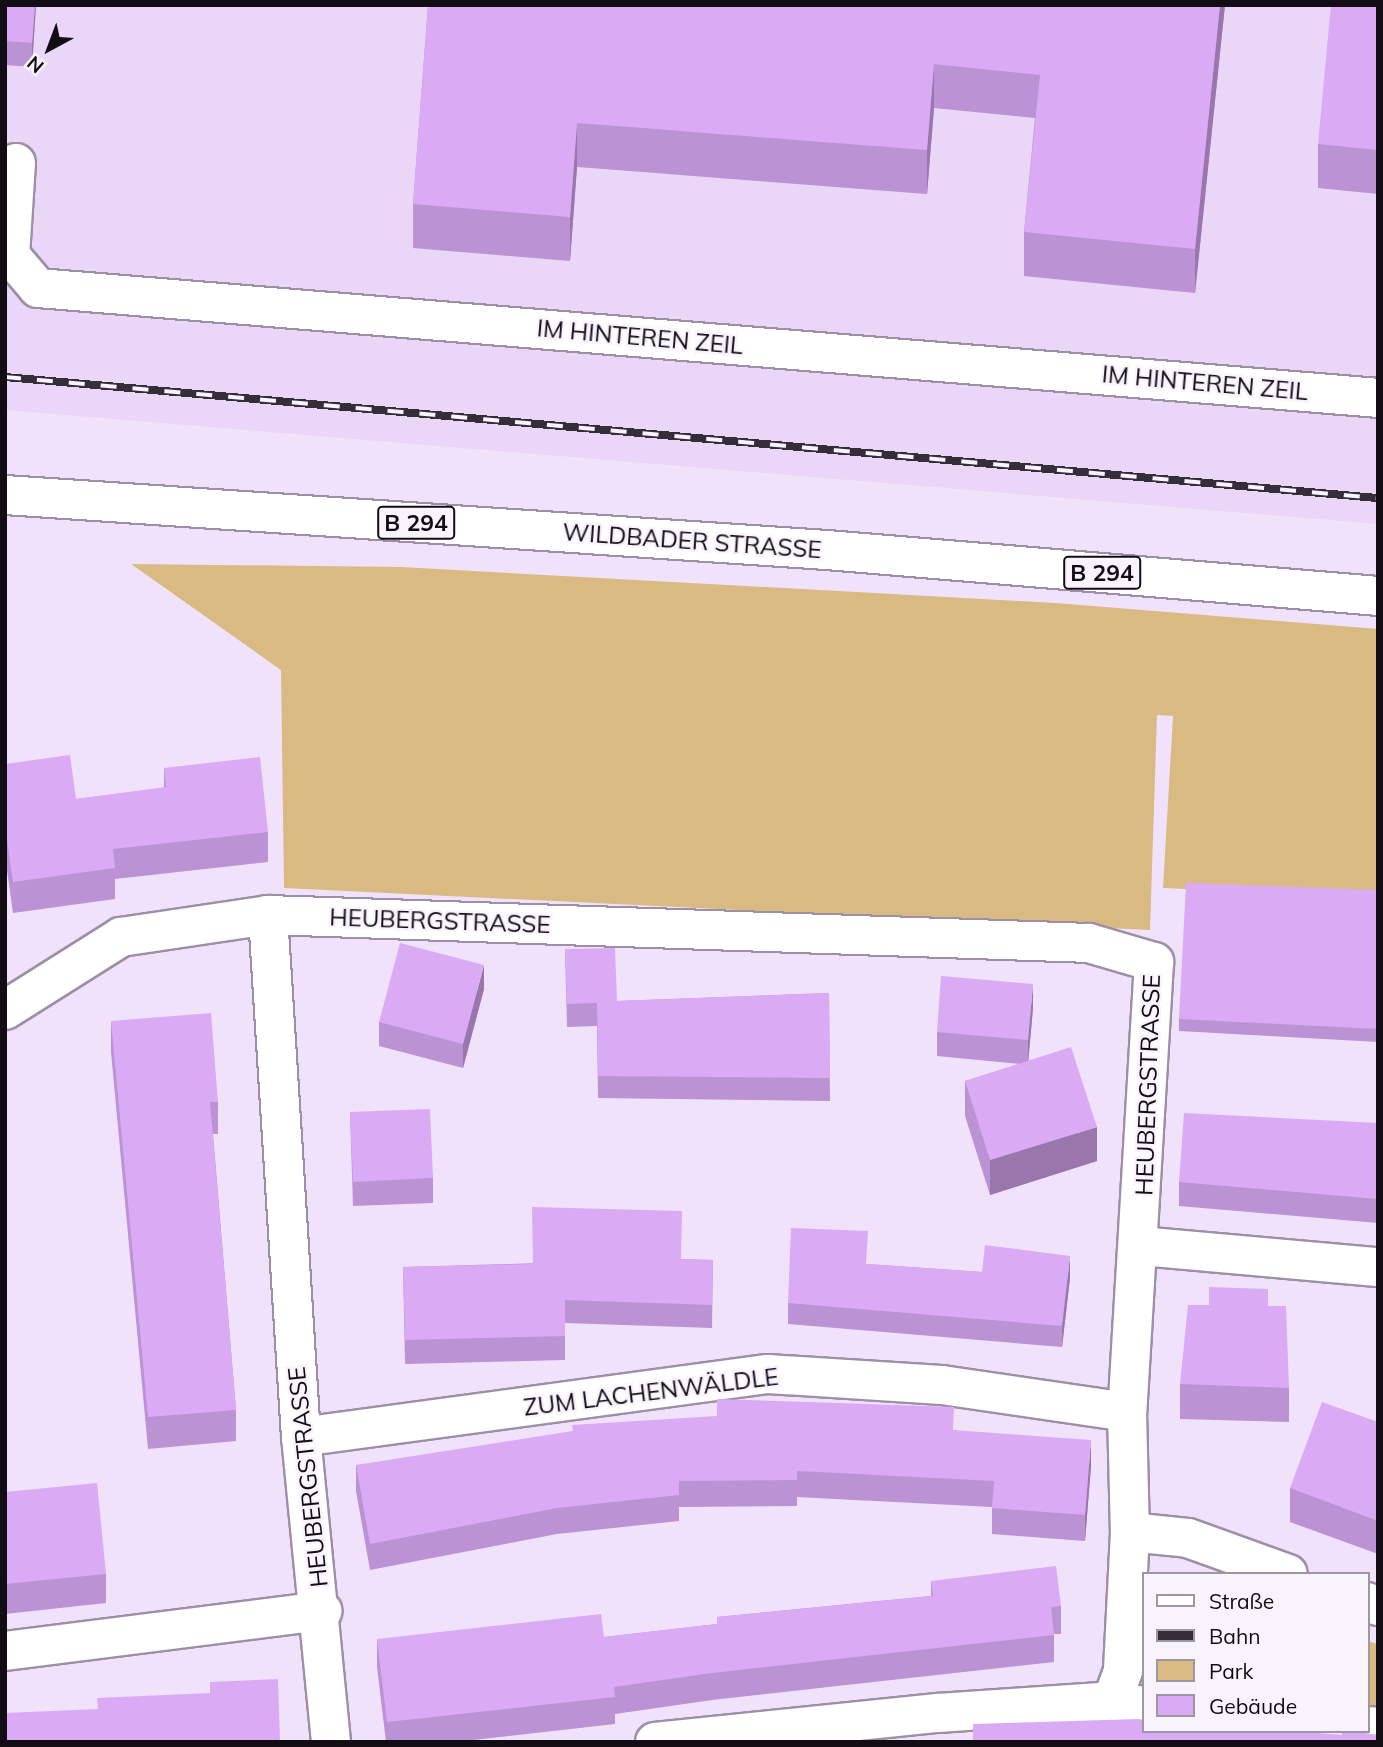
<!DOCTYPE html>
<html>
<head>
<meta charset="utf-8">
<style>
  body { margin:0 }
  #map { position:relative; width:1383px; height:1747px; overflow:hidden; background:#f1e2fb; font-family:Mulish,sans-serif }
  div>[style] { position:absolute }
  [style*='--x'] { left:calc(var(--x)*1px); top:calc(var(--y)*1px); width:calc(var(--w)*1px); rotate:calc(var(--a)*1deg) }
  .built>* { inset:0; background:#ead6f6 }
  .green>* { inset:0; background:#daba83 }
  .roads { filter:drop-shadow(2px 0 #9d8fa6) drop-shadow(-2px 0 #9d8fa6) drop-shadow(0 2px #9d8fa6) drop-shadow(0 -2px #9d8fa6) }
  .street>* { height:38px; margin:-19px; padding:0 19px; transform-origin:19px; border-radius:19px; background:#fff }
  .primary>* { height:38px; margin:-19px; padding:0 19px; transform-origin:19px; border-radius:19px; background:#fff }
  .rail>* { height:8px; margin-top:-4px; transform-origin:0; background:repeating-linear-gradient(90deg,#f9f3fd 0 16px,#352d39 0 32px); box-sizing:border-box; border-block:2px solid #352d39 }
  .wall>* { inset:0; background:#bb92d3 }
  .shaded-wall>* { inset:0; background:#9977ac }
  .building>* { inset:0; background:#daaaf5 }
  span { translate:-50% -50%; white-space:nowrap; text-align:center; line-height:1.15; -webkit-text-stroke:5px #f9f3fd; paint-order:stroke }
  .shield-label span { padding:2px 5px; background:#f9f3fd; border:2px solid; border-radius:5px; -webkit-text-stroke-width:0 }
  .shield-label { font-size:23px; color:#120c15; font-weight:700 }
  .street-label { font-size:24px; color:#120c15 }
  .frame { position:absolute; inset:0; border:7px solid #120c15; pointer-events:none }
  .legend { position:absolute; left:1142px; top:1572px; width:228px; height:161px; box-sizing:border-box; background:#f9f3fd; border:2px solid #9d97a0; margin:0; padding:9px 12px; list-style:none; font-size:21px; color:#120c15 }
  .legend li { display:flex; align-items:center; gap:14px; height:35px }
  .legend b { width:35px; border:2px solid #9d97a0 }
  .north { position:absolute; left:14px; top:14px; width:70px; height:70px; -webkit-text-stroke:5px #f9f3fd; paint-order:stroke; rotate:221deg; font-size:19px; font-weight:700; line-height:28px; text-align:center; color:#120c15 }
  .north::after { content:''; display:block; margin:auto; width:24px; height:32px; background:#120c15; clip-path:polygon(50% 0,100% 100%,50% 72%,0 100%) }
</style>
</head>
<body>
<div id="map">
  <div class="built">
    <i style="clip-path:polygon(5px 5px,1378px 5px,1378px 524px,5px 410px)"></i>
  </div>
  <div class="green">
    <i style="clip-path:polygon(131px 564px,401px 567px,1056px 603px,1378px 629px,1378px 898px,1163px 888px,1173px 716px,1157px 715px,1150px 930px,284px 888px,281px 670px)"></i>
    <i style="clip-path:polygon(1367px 1641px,1378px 1644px,1378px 1711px,1367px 1709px)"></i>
  </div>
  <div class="roads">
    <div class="street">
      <i style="--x:16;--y:163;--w:92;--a:93.7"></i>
      <i style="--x:10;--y:255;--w:43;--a:49.7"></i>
      <i style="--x:38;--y:288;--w:1345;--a:4.69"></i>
      <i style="--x:5;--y:1010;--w:137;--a:-32.2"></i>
      <i style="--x:121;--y:937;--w:149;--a:-8.5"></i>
      <i style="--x:1141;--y:1246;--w:238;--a:5.1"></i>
      <i style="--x:301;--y:1437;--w:471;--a:-7.7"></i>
      <i style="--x:768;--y:1374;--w:174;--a:3.6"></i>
      <i style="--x:942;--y:1385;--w:187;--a:8.3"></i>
      <i style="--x:1130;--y:1532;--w:58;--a:5.9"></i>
      <i style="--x:1188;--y:1538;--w:106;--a:19.8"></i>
      <i style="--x:1367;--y:1602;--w:12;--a:20"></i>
      <i style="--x:5;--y:1651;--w:320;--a:-7.2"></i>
      <i style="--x:1367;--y:1726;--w:11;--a:5"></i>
      <i style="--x:331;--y:1742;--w:306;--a:-95.6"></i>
      <i style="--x:301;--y:1437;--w:523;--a:-93.62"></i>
      <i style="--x:268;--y:915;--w:821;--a:1.95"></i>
      <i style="--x:1089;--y:943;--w:68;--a:16.3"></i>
      <i style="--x:1154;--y:962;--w:451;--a:93.4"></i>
      <i style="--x:1127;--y:1412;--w:120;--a:88.6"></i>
      <i style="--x:1130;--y:1532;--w:139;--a:92.9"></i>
      <i style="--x:1123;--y:1671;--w:32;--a:110"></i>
      <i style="--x:655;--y:1742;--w:284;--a:-5.9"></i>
      <i style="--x:938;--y:1713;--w:174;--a:-3.9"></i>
      <i style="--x:1112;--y:1701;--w:31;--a:9"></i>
    </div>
    <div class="primary">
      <i style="--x:5;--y:495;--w:824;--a:3.83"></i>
      <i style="--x:827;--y:550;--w:553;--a:4.77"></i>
    </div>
  </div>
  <div class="rail">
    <i style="--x:5;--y:377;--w:1378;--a:5.04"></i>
  </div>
  <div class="wall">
    <i style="clip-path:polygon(5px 5px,36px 5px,32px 67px,5px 65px)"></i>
    <i style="clip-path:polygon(428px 5px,1225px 5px,1195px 293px,1024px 276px,1024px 232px,1035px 118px,934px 108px,927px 194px,577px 167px,570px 261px,413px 248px,413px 204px)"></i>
    <i style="clip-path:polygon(1378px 5px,1378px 194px,1318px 188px,1318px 144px)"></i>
    <i style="clip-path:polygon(5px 764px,76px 799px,164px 788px,164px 768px,268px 832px,268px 862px,115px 879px,115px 899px,13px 913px,5px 856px)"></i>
    <i style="clip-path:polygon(1378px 890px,1378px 1042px,1179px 1031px,1179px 1019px)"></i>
    <i style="clip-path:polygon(565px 949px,617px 1001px,829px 993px,830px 1101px,598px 1098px,597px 1026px,567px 1027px)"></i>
    <i style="clip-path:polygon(484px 989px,463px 1068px,379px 1046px,379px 1022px)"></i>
    <i style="clip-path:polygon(1033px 1008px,1028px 1061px,1097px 1161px,990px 1195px,965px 1116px,965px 1081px,1020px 1064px,937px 1056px,937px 1032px)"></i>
    <i style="clip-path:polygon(111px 1021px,218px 1102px,218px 1134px,213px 1134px,236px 1410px,236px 1441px,148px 1449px,111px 1052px)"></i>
    <i style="clip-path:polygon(350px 1112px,433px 1178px,433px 1203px,353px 1206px)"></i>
    <i style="clip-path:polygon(1378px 1123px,1378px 1223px,1179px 1206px,1179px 1182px)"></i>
    <i style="clip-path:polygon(681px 1259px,713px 1260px,712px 1328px,565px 1323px,565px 1360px,405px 1364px,403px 1267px)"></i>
    <i style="clip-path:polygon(867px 1264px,1070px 1278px,1062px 1347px,788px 1324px,788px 1303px)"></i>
    <i style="clip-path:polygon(1268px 1306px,1289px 1388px,1289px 1422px,1180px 1419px,1180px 1384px)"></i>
    <i style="clip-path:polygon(1378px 1422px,1378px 1554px,1290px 1522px,1290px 1488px)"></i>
    <i style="clip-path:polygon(954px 1430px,1091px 1466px,1085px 1541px,992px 1534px,992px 1507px,797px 1497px,797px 1506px,679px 1507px,679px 1521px,557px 1534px,370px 1570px,356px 1491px,356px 1465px)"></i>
    <i style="clip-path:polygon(5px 1492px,106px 1574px,106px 1603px,5px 1614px)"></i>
    <i style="clip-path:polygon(931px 1581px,1061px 1606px,1061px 1634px,1054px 1634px,1054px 1662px,712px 1700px,615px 1714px,615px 1724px,456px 1742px,386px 1742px,377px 1667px,377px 1639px,604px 1637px,717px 1624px,717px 1617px,931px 1596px)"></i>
  </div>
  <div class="shaded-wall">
    <i style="clip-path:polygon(35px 5px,36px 5px,32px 67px,32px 43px)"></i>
    <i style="clip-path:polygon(1220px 5px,1225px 5px,1195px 293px,1195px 249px)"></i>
    <i style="clip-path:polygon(934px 64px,934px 108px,927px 194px,927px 150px)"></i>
    <i style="clip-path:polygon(577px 123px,577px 167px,570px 261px,570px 217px)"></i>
    <i style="clip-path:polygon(484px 965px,484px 989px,463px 1068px,463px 1044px)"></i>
    <i style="clip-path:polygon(1033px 984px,1033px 1008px,1028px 1065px,1028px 1040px)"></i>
    <i style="clip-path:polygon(1097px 1127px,1097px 1161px,990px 1195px,990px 1160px)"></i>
    <i style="clip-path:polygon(1070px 1256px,1070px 1278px,1062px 1347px,1062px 1326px)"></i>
    <i style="clip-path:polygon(1091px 1440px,1091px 1466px,1085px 1541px,1085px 1515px)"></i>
  </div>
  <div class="building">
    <i style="clip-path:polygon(5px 5px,35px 5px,32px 43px,5px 41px)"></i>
    <i style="clip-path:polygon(428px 5px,1220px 5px,1195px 249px,1024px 232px,1040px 75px,934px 64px,927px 150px,577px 123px,570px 217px,413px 204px)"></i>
    <i style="clip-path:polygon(1331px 5px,1378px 5px,1378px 150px,1318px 144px)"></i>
    <i style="clip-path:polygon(70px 755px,76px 799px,166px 787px,164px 768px,260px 757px,268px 832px,113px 849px,115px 868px,13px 882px,5px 826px,5px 764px)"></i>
    <i style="clip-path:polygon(1186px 883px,1378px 890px,1378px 1029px,1179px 1019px)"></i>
    <i style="clip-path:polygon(400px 943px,484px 965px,463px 1044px,379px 1022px)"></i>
    <i style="clip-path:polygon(615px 948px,617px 1001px,829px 993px,830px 1078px,598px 1076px,597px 1003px,567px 1004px,565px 949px)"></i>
    <i style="clip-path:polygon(941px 976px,1033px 984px,1028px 1040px,937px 1032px)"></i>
    <i style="clip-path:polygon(211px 1013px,218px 1102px,210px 1102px,236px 1410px,148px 1417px,111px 1021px)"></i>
    <i style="clip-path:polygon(1071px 1047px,1097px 1127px,990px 1160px,965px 1081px)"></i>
    <i style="clip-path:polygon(430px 1109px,433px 1178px,353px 1182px,350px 1112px)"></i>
    <i style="clip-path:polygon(1184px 1113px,1378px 1123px,1378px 1199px,1179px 1182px)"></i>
    <i style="clip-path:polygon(532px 1207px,682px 1211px,681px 1259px,713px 1260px,712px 1305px,565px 1300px,565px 1336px,405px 1340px,403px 1267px,533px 1264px)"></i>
    <i style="clip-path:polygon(791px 1228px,868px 1231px,866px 1264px,982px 1272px,985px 1245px,1070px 1256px,1062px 1326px,788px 1303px)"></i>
    <i style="clip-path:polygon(1209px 1287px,1268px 1289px,1268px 1306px,1286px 1306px,1289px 1388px,1180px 1384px,1188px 1305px,1209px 1305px)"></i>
    <i style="clip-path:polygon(717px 1399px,954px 1407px,953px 1430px,1091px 1440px,1085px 1515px,992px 1508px,994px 1481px,797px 1471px,797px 1480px,679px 1481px,679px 1495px,557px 1508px,370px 1544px,356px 1465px,573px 1431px,572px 1425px,717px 1416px)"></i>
    <i style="clip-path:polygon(1322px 1402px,1378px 1422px,1378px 1521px,1290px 1488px)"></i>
    <i style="clip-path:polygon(97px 1483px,106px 1574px,5px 1584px,5px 1492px)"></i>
    <i style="clip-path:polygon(1056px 1566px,1061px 1606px,1051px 1607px,1054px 1635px,712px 1673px,614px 1687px,615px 1697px,387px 1722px,377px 1639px,601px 1614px,604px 1637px,656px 1631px,717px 1624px,717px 1617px,933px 1596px,931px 1581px)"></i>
    <i style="clip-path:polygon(278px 1679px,280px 1742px,5px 1742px,5px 1713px,98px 1709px,97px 1698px,210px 1693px,210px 1682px)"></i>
    <i style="clip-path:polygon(1139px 1719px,1143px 1720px,1143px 1731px,1296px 1731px,1342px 1735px,1342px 1731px,1352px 1731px,1378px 1735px,1378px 1742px,973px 1742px,973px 1724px)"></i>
  </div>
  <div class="shield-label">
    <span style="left:416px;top:523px">B 294</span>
    <span style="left:1102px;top:573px">B 294</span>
  </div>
  <div class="street-label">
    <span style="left:640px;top:337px;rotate:5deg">IM HINTEREN ZEIL</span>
    <span style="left:1205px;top:383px;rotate:5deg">IM HINTEREN ZEIL</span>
    <span style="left:692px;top:541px;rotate:4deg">WILDBADER STRASSE</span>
    <span style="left:440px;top:921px;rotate:2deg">HEUBERGSTRASSE</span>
    <span style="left:1148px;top:1085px;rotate:-88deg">HEUBERGSTRASSE</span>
    <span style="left:651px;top:1392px;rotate:-7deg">ZUM LACHENWÄLDLE</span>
    <span style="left:308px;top:1477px;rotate:-96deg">HEUBERGSTRASSE</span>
  </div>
  <div class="frame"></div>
  <ul class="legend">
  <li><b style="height:9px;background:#fff"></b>Straße</li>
  <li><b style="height:9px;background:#352d39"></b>Bahn</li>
  <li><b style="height:19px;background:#daba83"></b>Park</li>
  <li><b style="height:19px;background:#daaaf5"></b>Gebäude</li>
  </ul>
  <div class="north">N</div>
</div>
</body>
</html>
